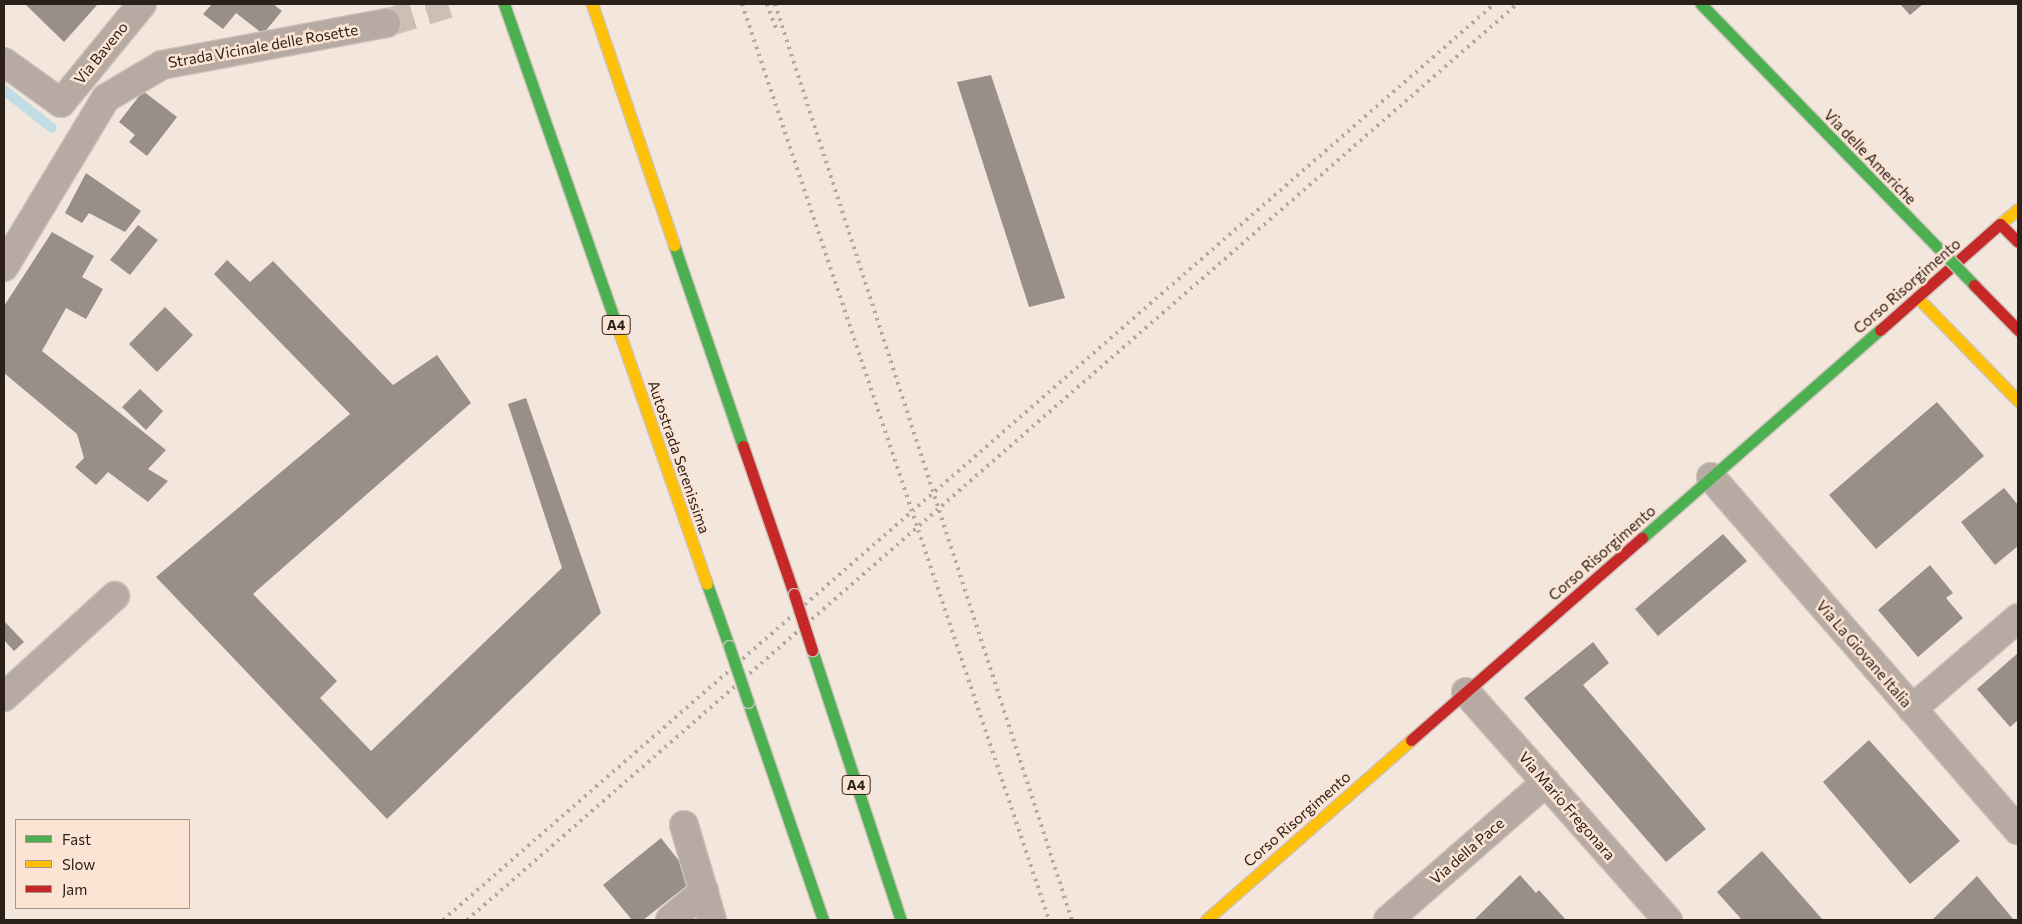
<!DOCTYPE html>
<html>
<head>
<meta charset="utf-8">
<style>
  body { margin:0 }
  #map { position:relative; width:2022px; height:924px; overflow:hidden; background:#f3e6dd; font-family:Commissioner,sans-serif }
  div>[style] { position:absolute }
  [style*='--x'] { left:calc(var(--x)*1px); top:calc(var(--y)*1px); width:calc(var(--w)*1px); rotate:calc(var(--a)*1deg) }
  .stream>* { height:10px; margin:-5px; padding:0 5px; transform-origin:5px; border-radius:5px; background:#c1dce5 }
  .building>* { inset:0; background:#998f88 }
  .street-tunnel>* { height:28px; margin-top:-14px; transform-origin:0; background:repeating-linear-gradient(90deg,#cbbfb6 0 28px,transparent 0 42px) }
  .roads { filter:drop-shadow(1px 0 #cdc3bb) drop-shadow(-1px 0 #cdc3bb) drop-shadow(0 1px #cdc3bb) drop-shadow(0 -1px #cdc3bb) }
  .street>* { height:28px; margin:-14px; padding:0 14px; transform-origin:14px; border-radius:14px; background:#b6aaa2 }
  .fast>* { height:11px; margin:-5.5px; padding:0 5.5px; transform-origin:5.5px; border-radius:5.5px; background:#4caf50 }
  .slow>* { height:11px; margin:-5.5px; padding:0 5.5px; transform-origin:5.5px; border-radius:5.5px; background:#ffc107 }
  .jam>* { height:11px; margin:-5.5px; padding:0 5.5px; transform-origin:5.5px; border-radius:5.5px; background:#c62828 }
  .rail>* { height:4px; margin-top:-2px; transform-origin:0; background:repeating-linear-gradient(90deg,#b3a9a2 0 2.5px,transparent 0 7.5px) }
  .bridges { filter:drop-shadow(1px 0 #cdc3bb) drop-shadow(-1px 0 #cdc3bb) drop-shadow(0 1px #cdc3bb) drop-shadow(0 -1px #cdc3bb) }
  .fast-bridge>* { height:11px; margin:-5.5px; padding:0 5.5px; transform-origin:5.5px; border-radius:5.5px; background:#4caf50 }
  .jam-bridge>* { height:11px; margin:-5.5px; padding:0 5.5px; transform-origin:5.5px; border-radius:5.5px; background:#c62828 }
  span { translate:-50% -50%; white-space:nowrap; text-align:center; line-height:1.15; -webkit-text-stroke:5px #fce4d4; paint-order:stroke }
  .shield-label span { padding:1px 4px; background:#fce4d4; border:1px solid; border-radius:4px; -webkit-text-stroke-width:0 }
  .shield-label { font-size:14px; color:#2b2119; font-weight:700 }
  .street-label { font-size:15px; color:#2b2119 }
  .frame { position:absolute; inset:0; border:5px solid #2b2119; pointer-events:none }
  .legend { position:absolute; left:15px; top:819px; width:175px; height:90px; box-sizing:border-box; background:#fce4d4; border:1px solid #a89689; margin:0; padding:6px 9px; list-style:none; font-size:15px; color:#2b2119 }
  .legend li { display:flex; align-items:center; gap:10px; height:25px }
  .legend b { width:25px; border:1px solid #a89689 }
</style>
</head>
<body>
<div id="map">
  <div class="stream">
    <i style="--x:4;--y:90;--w:61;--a:38.4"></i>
  </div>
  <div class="building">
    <i style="clip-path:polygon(25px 4px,98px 4px,64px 42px)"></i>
    <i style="clip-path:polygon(212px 4px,273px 4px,282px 11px,263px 34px,236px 13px,223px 29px,203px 14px)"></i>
    <i style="clip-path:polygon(1900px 4px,1923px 4px,1910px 15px)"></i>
    <i style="clip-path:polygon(991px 75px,1065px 298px,1029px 307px,957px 82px)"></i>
    <i style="clip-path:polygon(143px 91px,177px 117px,147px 156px,129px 142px,135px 135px,119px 122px)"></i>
    <i style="clip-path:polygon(86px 173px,141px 211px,125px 232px,89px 213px,82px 223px,65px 213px)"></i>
    <i style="clip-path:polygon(138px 225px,158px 240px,130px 275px,110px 260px)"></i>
    <i style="clip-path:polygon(52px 232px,94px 256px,82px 277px,103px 289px,86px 319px,66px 308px,42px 351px,166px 450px,148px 469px,168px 481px,148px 502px,108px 472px,96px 485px,75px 467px,84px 458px,77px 434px,4px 373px,4px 306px)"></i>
    <i style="clip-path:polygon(227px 260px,250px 282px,273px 261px,393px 385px,437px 355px,471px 403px,253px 594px,337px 681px,320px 698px,371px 751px,562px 568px,508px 404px,526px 398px,601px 613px,387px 819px,156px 577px,350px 414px,214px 274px)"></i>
    <i style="clip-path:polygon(165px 307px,193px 335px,157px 372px,129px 344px)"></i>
    <i style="clip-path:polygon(140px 389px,163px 411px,146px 430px,122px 407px)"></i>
    <i style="clip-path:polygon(1937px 402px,1984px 456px,1876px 549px,1829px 495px)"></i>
    <i style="clip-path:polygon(2004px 488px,2018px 505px,2018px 546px,1995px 565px,1961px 522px)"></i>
    <i style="clip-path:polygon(1723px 534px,1747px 561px,1658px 636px,1635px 609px)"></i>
    <i style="clip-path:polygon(1930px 565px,1953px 593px,1946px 598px,1963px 618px,1918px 657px,1878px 610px)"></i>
    <i style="clip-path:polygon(5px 622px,24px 642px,14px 651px,4px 640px)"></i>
    <i style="clip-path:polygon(1593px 642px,1609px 663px,1583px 685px,1706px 829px,1666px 862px,1524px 698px)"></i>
    <i style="clip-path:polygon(2018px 653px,2018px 720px,2010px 727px,1977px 689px)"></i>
    <i style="clip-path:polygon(1869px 740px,1960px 841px,1910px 884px,1823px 782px)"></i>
    <i style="clip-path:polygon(661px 838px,694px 880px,643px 920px,632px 920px,603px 885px)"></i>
    <i style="clip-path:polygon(1762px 851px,1823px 920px,1742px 920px,1717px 892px)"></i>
    <i style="clip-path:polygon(1520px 875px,1536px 893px,1539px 890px,1566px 920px,1474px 920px)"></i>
    <i style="clip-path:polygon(1977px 876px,2014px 920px,1932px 920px)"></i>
  </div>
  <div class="street-tunnel">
    <i style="--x:386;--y:23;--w:65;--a:-17"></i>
  </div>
  <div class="roads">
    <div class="street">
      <i style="--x:4;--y:62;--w:70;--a:35.7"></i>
      <i style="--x:61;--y:103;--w:128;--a:-50.7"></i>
      <i style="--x:4;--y:267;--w:197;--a:-58.9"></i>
      <i style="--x:106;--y:98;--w:65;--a:-30.5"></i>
      <i style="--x:162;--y:65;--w:228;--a:-10.6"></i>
      <i style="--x:1711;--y:477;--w:468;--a:49"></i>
      <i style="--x:1466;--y:692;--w:305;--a:48.5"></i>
      <i style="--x:4;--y:697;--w:150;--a:-42.3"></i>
      <i style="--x:1912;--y:709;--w:140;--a:-40.6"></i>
      <i style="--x:684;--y:825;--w:99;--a:73.6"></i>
      <i style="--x:670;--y:920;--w:45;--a:-40.5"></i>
      <i style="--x:1388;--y:920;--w:210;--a:-41.1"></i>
    </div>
    <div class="fast">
      <i style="--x:504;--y:4;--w:338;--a:70.7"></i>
      <i style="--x:674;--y:245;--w:213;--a:71.1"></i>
      <i style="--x:1642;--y:538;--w:316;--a:-41.2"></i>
      <i style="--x:707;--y:584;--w:66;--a:70.5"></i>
      <i style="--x:812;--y:650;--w:284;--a:71.8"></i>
      <i style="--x:748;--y:702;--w:231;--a:71"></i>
    </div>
    <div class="slow">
      <i style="--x:592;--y:4;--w:255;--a:71.2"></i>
      <i style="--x:2000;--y:224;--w:23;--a:-40"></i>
      <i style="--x:1917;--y:297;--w:145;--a:45.8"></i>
      <i style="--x:616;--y:323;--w:276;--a:70.8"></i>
      <i style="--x:1206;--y:920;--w:273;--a:-41.3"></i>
    </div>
    <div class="jam">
      <i style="--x:1880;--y:330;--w:160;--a:-41.5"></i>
      <i style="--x:2000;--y:224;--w:25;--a:45"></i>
      <i style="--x:743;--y:446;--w:157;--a:71"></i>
      <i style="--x:1411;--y:740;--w:307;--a:-41.2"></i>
    </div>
  </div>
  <div class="rail">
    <i style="--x:742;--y:4;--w:966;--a:71.47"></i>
    <i style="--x:767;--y:4;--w:30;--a:70"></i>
    <i style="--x:775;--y:4;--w:963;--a:72.04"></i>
    <i style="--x:443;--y:920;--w:1394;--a:-41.07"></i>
    <i style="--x:467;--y:920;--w:1393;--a:-41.1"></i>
  </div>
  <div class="bridges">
    <div class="fast-bridge">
      <i style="--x:1701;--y:4;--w:392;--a:45.8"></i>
      <i style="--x:729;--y:646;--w:59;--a:71.3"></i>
    </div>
    <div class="jam-bridge">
      <i style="--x:1974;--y:285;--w:63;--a:45.6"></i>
      <i style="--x:794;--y:594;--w:59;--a:72.2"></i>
    </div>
  </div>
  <div class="shield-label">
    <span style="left:616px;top:325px">A4</span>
    <span style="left:856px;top:785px">A4</span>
  </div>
  <div class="street-label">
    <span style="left:263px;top:46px;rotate:-10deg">Strada Vicinale delle Rosette</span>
    <span style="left:101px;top:53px;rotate:-51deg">Via Baveno</span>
    <span style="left:1870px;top:157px;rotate:46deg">Via delle Americhe</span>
    <span style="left:1907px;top:286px;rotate:-41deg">Corso Risorgimento</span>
    <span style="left:679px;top:457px;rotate:71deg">Autostrada Serenissima</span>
    <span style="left:1602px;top:553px;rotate:-41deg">Corso Risorgimento</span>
    <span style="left:1864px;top:654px;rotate:49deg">Via La Giovane Italia</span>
    <span style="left:1567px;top:806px;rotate:49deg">Via Mario Fregonara</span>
    <span style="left:1297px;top:819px;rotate:-41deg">Corso Risorgimento</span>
    <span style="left:1467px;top:851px;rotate:-41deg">Via della Pace</span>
  </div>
  <div class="frame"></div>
  <ul class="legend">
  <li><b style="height:6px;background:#4caf50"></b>Fast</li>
  <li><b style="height:6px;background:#ffc107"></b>Slow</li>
  <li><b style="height:6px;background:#c62828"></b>Jam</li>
  </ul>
</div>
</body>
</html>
